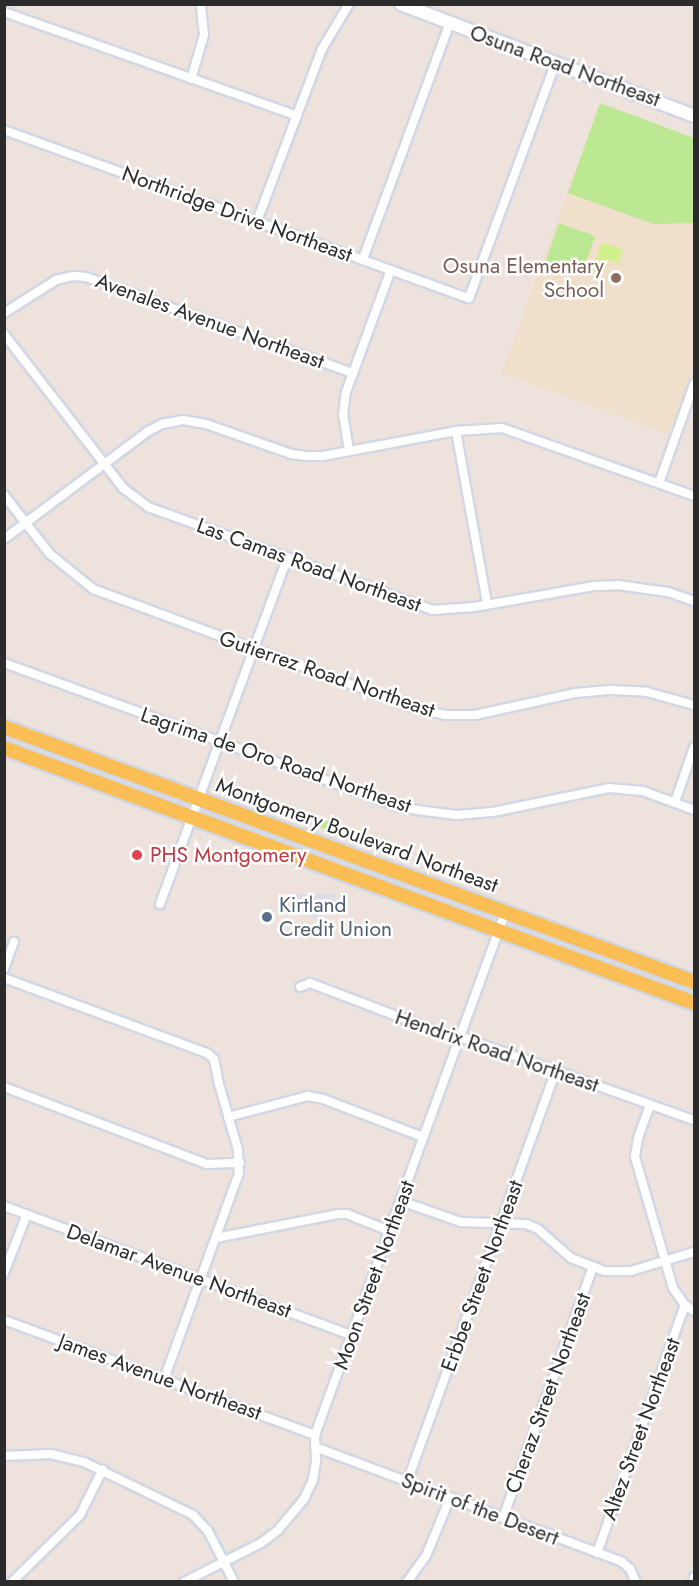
<!DOCTYPE html>
<html>
<head>
<meta charset="utf-8">
<style>
  body { margin:0 }
  #map { position:relative; width:699px; height:1586px; overflow:hidden; background:#ede3dc; font-family:Jost,sans-serif }
  div>[style] { position:absolute }
  [style*='--x'] { left:calc(var(--x)*1px); top:calc(var(--y)*1px); width:calc(var(--w)*1px); rotate:calc(var(--a)*1deg) }
  .industrial>* { inset:0; background:#dedde5 }
  .education>* { inset:0; background:#f0dfca }
  .green>* { inset:0; background:#bce894 }
  .pitch>* { inset:0; background:#d3f08f }
  .roads { filter:drop-shadow(2px 0 #d1d7e4) drop-shadow(-2px 0 #d1d7e4) drop-shadow(0 2px #d1d7e4) drop-shadow(0 -2px #d1d7e4) }
  .street>* { height:8px; margin:-4px; padding:0 4px; transform-origin:4px; border-radius:4px; background:#fff }
  .secondary>* { height:12px; margin:-6px; padding:0 6px; transform-origin:6px; border-radius:6px; background:#fff }
  .primary>* { height:14px; margin:-7px; padding:0 7px; transform-origin:7px; border-radius:7px; background:#fabe54 }
  .dots>* { width:16px; height:16px; translate:-50% -50%; box-sizing:border-box; border:3px solid #fff; border-radius:50% }
  span { translate:-50% -50%; white-space:nowrap; text-align:center; line-height:1.15; -webkit-text-stroke:5px #fff; paint-order:stroke }
  .street-label { font-size:21px; color:#2b2b2b }
  .education-label { font-size:21px; color:#785e54 }
  .right { translate:-100% -50%; text-align:right }
  .health-label { font-size:21px; color:#be3a42 }
  .left { translate:0 -50%; text-align:left }
  .service-label { font-size:21px; color:#4e5e75 }
  .frame { position:absolute; inset:0; border:6px solid #2b2b2b; pointer-events:none }
</style>
</head>
<body>
<div id="map">
  <div class="industrial">
    <i style="clip-path:polygon(290px 894px,337px 894px,331px 911px,323px 909px,319px 920px,286px 907px)"></i>
  </div>
  <div class="education">
    <i style="clip-path:polygon(600px 103px,694px 138px,694px 363px,668px 434px,502px 373px)"></i>
  </div>
  <div class="green">
    <i style="clip-path:polygon(600px 103px,694px 138px,694px 223px,653px 224px,568px 193px)"></i>
    <i style="clip-path:polygon(559px 223px,595px 236px,582px 274px,546px 261px)"></i>
    <i style="clip-path:polygon(322px 819px,339px 824px,336px 833px,319px 827px)"></i>
  </div>
  <div class="pitch">
    <i style="clip-path:polygon(602px 242px,623px 250px,618px 263px,608px 260px,603px 274px,592px 271px)"></i>
  </div>
  <div class="roads">
    <div class="street">
      <i style="--x:4;--y:12;--w:311;--a:19.5"></i>
      <i style="--x:191;--y:79;--w:46;--a:-73.5"></i>
      <i style="--x:204;--y:35;--w:31;--a:-96"></i>
      <i style="--x:4;--y:130;--w:494;--a:19.9"></i>
      <i style="--x:469;--y:298;--w:252;--a:-69.8"></i>
      <i style="--x:257;--y:221;--w:184;--a:-69.3"></i>
      <i style="--x:322;--y:49;--w:52;--a:-59"></i>
      <i style="--x:363;--y:259;--w:252;--a:-69.8"></i>
      <i style="--x:4;--y:313;--w:62;--a:-32.4"></i>
      <i style="--x:56;--y:280;--w:18;--a:-13"></i>
      <i style="--x:74;--y:276;--w:12;--a:5"></i>
      <i style="--x:86;--y:277;--w:284;--a:19.8"></i>
      <i style="--x:4;--y:334;--w:195;--a:52.3"></i>
      <i style="--x:123;--y:488;--w:31;--a:37"></i>
      <i style="--x:148;--y:507;--w:302;--a:19.9"></i>
      <i style="--x:432;--y:610;--w:42;--a:-4.1"></i>
      <i style="--x:474;--y:607;--w:122;--a:-9.9"></i>
      <i style="--x:594;--y:586;--w:24;--a:-2"></i>
      <i style="--x:618;--y:585;--w:50;--a:8"></i>
      <i style="--x:668;--y:592;--w:28;--a:19"></i>
      <i style="--x:456;--y:431;--w:176;--a:79.8"></i>
      <i style="--x:349;--y:451;--w:36;--a:-99"></i>
      <i style="--x:343;--y:415;--w:23;--a:-83"></i>
      <i style="--x:346;--y:392;--w:130;--a:-69.8"></i>
      <i style="--x:659;--y:483;--w:105;--a:-70.5"></i>
      <i style="--x:4;--y:495;--w:75;--a:52.1"></i>
      <i style="--x:50;--y:554;--w:55;--a:39.1"></i>
      <i style="--x:93;--y:589;--w:343;--a:20.3"></i>
      <i style="--x:415;--y:708;--w:31;--a:13"></i>
      <i style="--x:445;--y:715;--w:30;--a:0"></i>
      <i style="--x:475;--y:715;--w:102;--a:-12.4"></i>
      <i style="--x:575;--y:693;--w:37;--a:-5"></i>
      <i style="--x:612;--y:690;--w:35;--a:3"></i>
      <i style="--x:647;--y:692;--w:49;--a:15.5"></i>
      <i style="--x:4;--y:539;--w:179;--a:-36.8"></i>
      <i style="--x:147;--y:432;--w:17;--a:-28"></i>
      <i style="--x:162;--y:424;--w:21;--a:-11"></i>
      <i style="--x:183;--y:420;--w:23;--a:10"></i>
      <i style="--x:206;--y:424;--w:90;--a:19.4"></i>
      <i style="--x:291;--y:454;--w:16;--a:7"></i>
      <i style="--x:307;--y:456;--w:16;--a:0"></i>
      <i style="--x:323;--y:456;--w:135;--a:-10.6"></i>
      <i style="--x:456;--y:431;--w:46;--a:-3.7"></i>
      <i style="--x:502;--y:428;--w:204;--a:19.5"></i>
      <i style="--x:4;--y:663;--w:415;--a:20"></i>
      <i style="--x:394;--y:805;--w:24;--a:12"></i>
      <i style="--x:417;--y:810;--w:40;--a:7.1"></i>
      <i style="--x:457;--y:815;--w:36;--a:-5"></i>
      <i style="--x:493;--y:812;--w:118;--a:-11.7"></i>
      <i style="--x:609;--y:788;--w:34;--a:5"></i>
      <i style="--x:643;--y:791;--w:54;--a:20.4"></i>
      <i style="--x:675;--y:802;--w:58;--a:-70.9"></i>
      <i style="--x:160;--y:904;--w:369;--a:-69.8"></i>
      <i style="--x:4;--y:969;--w:29;--a:-70"></i>
      <i style="--x:4;--y:978;--w:216;--a:20.3"></i>
      <i style="--x:207;--y:1053;--w:9;--a:41"></i>
      <i style="--x:214;--y:1059;--w:25;--a:79"></i>
      <i style="--x:219;--y:1084;--w:69;--a:73.9"></i>
      <i style="--x:238;--y:1150;--w:23;--a:88"></i>
      <i style="--x:239;--y:1173;--w:219;--a:110"></i>
      <i style="--x:300;--y:987;--w:11;--a:-22"></i>
      <i style="--x:310;--y:983;--w:147;--a:20.8"></i>
      <i style="--x:447;--y:1035;--w:24;--a:12"></i>
      <i style="--x:470;--y:1040;--w:238;--a:19.7"></i>
      <i style="--x:4;--y:1087;--w:217;--a:20.8"></i>
      <i style="--x:207;--y:1164;--w:33;--a:-2"></i>
      <i style="--x:650;--y:1105;--w:35;--a:110"></i>
      <i style="--x:638;--y:1138;--w:19;--a:99"></i>
      <i style="--x:635;--y:1157;--w:136;--a:73.8"></i>
      <i style="--x:673;--y:1288;--w:21;--a:55"></i>
      <i style="--x:685;--y:1305;--w:11;--a:34"></i>
      <i style="--x:228;--y:1117;--w:83;--a:-14.7"></i>
      <i style="--x:308;--y:1096;--w:15;--a:11"></i>
      <i style="--x:323;--y:1099;--w:107;--a:20.8"></i>
      <i style="--x:401;--y:1201;--w:64;--a:19.3"></i>
      <i style="--x:461;--y:1222;--w:65;--a:1.8"></i>
      <i style="--x:526;--y:1224;--w:13;--a:23"></i>
      <i style="--x:538;--y:1229;--w:44;--a:41.3"></i>
      <i style="--x:571;--y:1258;--w:36;--a:21"></i>
      <i style="--x:605;--y:1271;--w:26;--a:0"></i>
      <i style="--x:631;--y:1271;--w:66;--a:-16.8"></i>
      <i style="--x:4;--y:1206;--w:372;--a:20.4"></i>
      <i style="--x:216;--y:1238;--w:124;--a:-11.1"></i>
      <i style="--x:338;--y:1214;--w:9;--a:0"></i>
      <i style="--x:347;--y:1214;--w:46;--a:21.6"></i>
      <i style="--x:4;--y:1273;--w:63;--a:-68.7"></i>
      <i style="--x:4;--y:1320;--w:332;--a:20.3"></i>
      <i style="--x:315;--y:1447;--w:328;--a:20.5"></i>
      <i style="--x:622;--y:1562;--w:11;--a:41"></i>
      <i style="--x:630;--y:1569;--w:14;--a:65"></i>
      <i style="--x:4;--y:1456;--w:47;--a:-2.4"></i>
      <i style="--x:51;--y:1454;--w:36;--a:14"></i>
      <i style="--x:86;--y:1463;--w:119;--a:25.9"></i>
      <i style="--x:193;--y:1515;--w:22;--a:47"></i>
      <i style="--x:208;--y:1531;--w:57;--a:63"></i>
      <i style="--x:407;--y:1482;--w:437;--a:-70.1"></i>
      <i style="--x:503;--y:1518;--w:267;--a:-70.3"></i>
      <i style="--x:597;--y:1553;--w:263;--a:-70.5"></i>
      <i style="--x:12;--y:1582;--w:95;--a:-44.6"></i>
      <i style="--x:80;--y:1515;--w:51;--a:-63.4"></i>
      <i style="--x:184;--y:1582;--w:86;--a:-26.9"></i>
      <i style="--x:261;--y:1543;--w:21;--a:-37"></i>
      <i style="--x:278;--y:1530;--w:40;--a:-50"></i>
      <i style="--x:304;--y:1499;--w:21;--a:-65"></i>
      <i style="--x:313;--y:1480;--w:18;--a:-81"></i>
      <i style="--x:316;--y:1462;--w:27;--a:-92"></i>
      <i style="--x:315;--y:1435;--w:556;--a:-70"></i>
      <i style="--x:407;--y:1582;--w:32;--a:-54"></i>
      <i style="--x:426;--y:1556;--w:63;--a:-67.5"></i>
      <i style="--x:693;--y:1582;--w:5;--a:-79"></i>
    </div>
    <div class="secondary">
      <i style="--x:401;--y:4;--w:314;--a:20.9"></i>
    </div>
    <div class="primary">
      <i style="--x:4;--y:727;--w:736;--a:20.28"></i>
      <i style="--x:4;--y:748;--w:736;--a:20.28"></i>
    </div>
  </div>
  <div class="dots">
    <i style="left:616px;top:278px;background:#8d6e63"></i>
    <i style="left:137px;top:855px;background:#e0444e"></i>
    <i style="left:267px;top:917px;background:#5c6f8a"></i>
  </div>
  <div class="street-label">
    <span style="left:565px;top:66px;rotate:20deg">Osuna Road Northeast</span>
    <span style="left:237px;top:214px;rotate:20deg">Northridge Drive Northeast</span>
    <span style="left:210px;top:321px;rotate:20deg">Avenales Avenue Northeast</span>
    <span style="left:309px;top:565px;rotate:20deg">Las Camas Road Northeast</span>
    <span style="left:327px;top:674px;rotate:19deg">Gutierrez Road Northeast</span>
    <span style="left:276px;top:760px;rotate:19deg">Lagrima de Oro Road Northeast</span>
    <span style="left:357px;top:835px;rotate:20deg">Montgomery Boulevard Northeast</span>
    <span style="left:497px;top:1051px;rotate:19deg">Hendrix Road Northeast</span>
    <span style="left:179px;top:1271px;rotate:20deg">Delamar Avenue Northeast</span>
    <span style="left:374px;top:1275px;rotate:-70deg">Moon Street Northeast</span>
    <span style="left:482px;top:1276px;rotate:-70deg">Erbbe Street Northeast</span>
    <span style="left:160px;top:1377px;rotate:20deg">James Avenue Northeast</span>
    <span style="left:548px;top:1393px;rotate:-70deg">Cheraz Street Northeast</span>
    <span style="left:641px;top:1429px;rotate:-70deg">Altez Street Northeast</span>
    <span style="left:480px;top:1509px;rotate:21deg">Spirit of the Desert</span>
  </div>
  <div class="education-label">
    <span class="right" style="left:604px;top:278px">Osuna Elementary<br>School</span>
  </div>
  <div class="health-label">
    <span class="left" style="left:150px;top:855px">PHS Montgomery</span>
  </div>
  <div class="service-label">
    <span class="left" style="left:279px;top:917px">Kirtland<br>Credit Union</span>
  </div>
  <div class="frame"></div>
</div>
</body>
</html>
